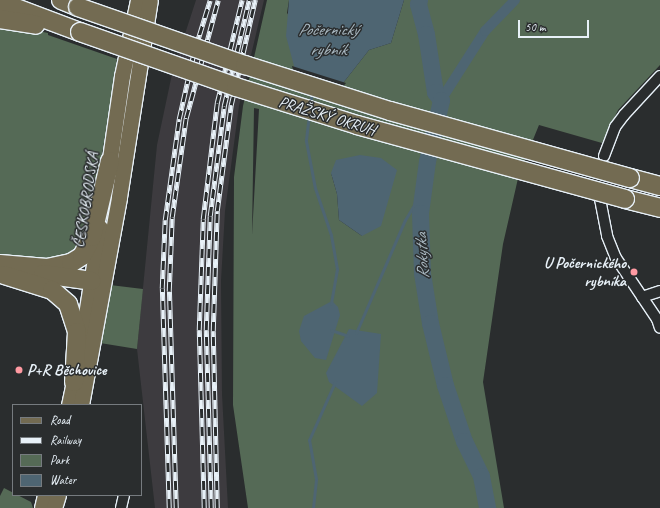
<!DOCTYPE html>
<html>
<head>
<meta charset="utf-8">
<style>
  body { margin:0 }
  #map { position:relative; width:660px; height:508px; overflow:hidden; background:#2a2d2e; font-family:Caveat,sans-serif }
  div>[style] { position:absolute }
  [style*='--x'] { left:calc(var(--x)*1px); top:calc(var(--y)*1px); width:calc(var(--w)*1px); rotate:calc(var(--a)*1deg) }
  .built>* { inset:0; background:#3d3b3f }
  .green>* { inset:0; background:#556a56 }
  .water>* { inset:0; background:#4e6572 }
  .pier>* { inset:0; background:#2a2d2e }
  .stream>* { height:3px; margin:-1.5px; padding:0 1.5px; transform-origin:1.5px; border-radius:1.5px; background:#4e6572 }
  .canal>* { height:10px; margin:-5px; padding:0 5px; transform-origin:5px; border-radius:5px; background:#4e6572 }
  .river>* { height:17px; margin:-8.5px; padding:0 8.5px; transform-origin:8.5px; border-radius:8.5px; background:#4e6572 }
  .roads { filter:drop-shadow(1px 0 #e8f1f8) drop-shadow(-1px 0 #e8f1f8) drop-shadow(0 1px #e8f1f8) drop-shadow(0 -1px #e8f1f8) }
  .street>* { height:10px; margin:-5px; padding:0 5px; transform-origin:5px; border-radius:5px; background:#2a2d2e }
  .primary>* { height:15px; margin:-7.5px; padding:0 7.5px; transform-origin:7.5px; border-radius:7.5px; background:#736b52 }
  .highway>* { height:18px; margin:-9px; padding:0 9px; transform-origin:9px; border-radius:9px; background:#736b52 }
  .rail>* { height:4.5px; margin-top:-2.25px; transform-origin:0; background:repeating-linear-gradient(90deg,#2a2d2e 0 9px,#e8f1f8 0 18px); box-sizing:border-box; border-block:1px solid #e8f1f8 }
  .bridges { filter:drop-shadow(1px 0 #e8f1f8) drop-shadow(-1px 0 #e8f1f8) drop-shadow(0 1px #e8f1f8) drop-shadow(0 -1px #e8f1f8) }
  .highway-bridge>* { height:18px; margin:-9px; padding:0 9px; transform-origin:9px; border-radius:9px; background:#736b52 }
  .dots>* { width:11px; height:11px; translate:-50% -50%; box-sizing:border-box; border:2px solid #2a2d2e; border-radius:50% }
  span { translate:-50% -50%; white-space:nowrap; text-align:center; line-height:1.15; -webkit-text-stroke:3px #2a2d2e; paint-order:stroke }
  .street-label { font-size:16px; color:#e8f1f8 }
  .poi-label { font-size:16px; color:#e8f1f8; font-weight:700 }
  .right { translate:-100% -50%; text-align:right }
  .left { translate:0 -50%; text-align:left }
  .water-label { font-size:17px; color:#aab9c2; font-style:italic }
  .legend { position:absolute; left:12px; top:404px; width:130px; height:92px; box-sizing:border-box; background:#2a2d2e; border:1px solid #767b7f; margin:0; padding:5px 7px; list-style:none; font-size:12px; color:#e8f1f8 }
  .legend li { display:flex; align-items:center; gap:8px; height:20px }
  .legend b { width:20px; border:1px solid #767b7f }
  .scale { position:absolute; left:518px; top:20px; width:71px; height:18px; box-sizing:border-box; border:2px solid #e8f1f8; border-top:0; padding-left:5px; font-size:12px; line-height:14px; white-space:nowrap; color:#e8f1f8; -webkit-text-stroke:3px #2a2d2e; paint-order:stroke }
</style>
</head>
<body>
<div id="map">
  <div class="built">
    <i style="clip-path:polygon(196px 0,264px 0,239px 106px,225px 211px,221px 281px,222px 394px,228px 508px,155px 508px,137px 349px,157px 145px,172px 74px)"></i>
  </div>
  <div class="green">
    <i style="clip-path:polygon(evenodd,267px 0,289px 0,287px 13px,340px 87px,369px 50px,391px 43px,404px 0,660px 0,660px 65px,618px 110px,602px 143px,539px 125px,519px 174px,503px 244px,483px 382px,504px 508px,248px 508px,233px 405px,234px 177px,243px 106px,267px 0,254px 108px,259px 109px,252px 235px,254px 108px,267px 0,331px 173px,362px 236px,339px 220px,337px 194px,331px 173px)"></i>
    <i style="clip-path:polygon(0 23px,48px 33px,48px 35px,117px 59px,93px 213px,76px 254px,54px 263px,0 259px)"></i>
    <i style="clip-path:polygon(110px 285px,143px 289px,137px 349px,100px 343px)"></i>
    <i style="clip-path:polygon(4px 488px,31px 502px,33px 508px,0 508px,0 496px)"></i>
  </div>
  <div class="water">
    <i style="clip-path:polygon(289px 0,404px 0,391px 43px,369px 50px,340px 87px,297px 77px,286px 36px)"></i>
    <i style="clip-path:polygon(360px 155px,381px 158px,397px 170px,381px 226px,362px 236px,339px 220px,337px 194px,331px 173px,336px 160px)"></i>
    <i style="clip-path:polygon(332px 301px,338px 307px,340px 315px,326px 360px,315px 358px,301px 341px,299px 331px,304px 316px)"></i>
    <i style="clip-path:polygon(349px 329px,381px 334px,377px 393px,362px 406px,329px 382px,326px 373px)"></i>
  </div>
  <div class="pier">
    <i style="clip-path:polygon(292px 66px,346px 83px,341px 89px,295px 78px)"></i>
  </div>
  <div class="stream">
    <i style="--x:310;--y:104;--w:12;--a:-81"></i>
    <i style="--x:309;--y:115;--w:26;--a:97"></i>
    <i style="--x:306;--y:141;--w:48;--a:79.2"></i>
    <i style="--x:315;--y:188;--w:50;--a:71.2"></i>
    <i style="--x:331;--y:235;--w:35;--a:80"></i>
    <i style="--x:337;--y:269;--w:35;--a:100"></i>
    <i style="--x:331;--y:330;--w:18;--a:19"></i>
    <i style="--x:356;--y:333;--w:123;--a:-66.6"></i>
    <i style="--x:405;--y:220;--w:39;--a:-59"></i>
    <i style="--x:313;--y:508;--w:29;--a:-84"></i>
    <i style="--x:316;--y:479;--w:40;--a:-100"></i>
    <i style="--x:309;--y:440;--w:64;--a:-65.9"></i>
  </div>
  <div class="canal">
    <i style="--x:441;--y:100;--w:82;--a:-57.5"></i>
    <i style="--x:485;--y:31;--w:43;--a:-45.9"></i>
  </div>
  <div class="river">
    <i style="--x:419;--y:0;--w:4;--a:104"></i>
    <i style="--x:418;--y:4;--w:31;--a:75"></i>
    <i style="--x:426;--y:34;--w:59;--a:81.2"></i>
    <i style="--x:435;--y:92;--w:10;--a:53"></i>
    <i style="--x:441;--y:100;--w:63;--a:102.9"></i>
    <i style="--x:427;--y:161;--w:52;--a:97.7"></i>
    <i style="--x:420;--y:213;--w:60;--a:88.1"></i>
    <i style="--x:422;--y:273;--w:51;--a:80.9"></i>
    <i style="--x:430;--y:323;--w:64;--a:76.4"></i>
    <i style="--x:445;--y:385;--w:59;--a:71.3"></i>
    <i style="--x:464;--y:441;--w:39;--a:64"></i>
    <i style="--x:481;--y:476;--w:33;--a:79"></i>
  </div>
  <div class="roads">
    <div class="street">
      <i style="--x:604;--y:156;--w:31;--a:-69"></i>
      <i style="--x:615;--y:127;--w:15;--a:-53"></i>
      <i style="--x:624;--y:115;--w:53;--a:-47.3"></i>
      <i style="--x:600;--y:199;--w:38;--a:79"></i>
      <i style="--x:607;--y:236;--w:24;--a:68"></i>
      <i style="--x:616;--y:258;--w:73;--a:56.1"></i>
      <i style="--x:657;--y:319;--w:9;--a:72"></i>
      <i style="--x:642;--y:297;--w:19;--a:-18"></i>
      <i style="--x:121;--y:508;--w:13;--a:-77"></i>
    </div>
    <div class="primary">
      <i style="--x:108;--y:172;--w:97;--a:-81.7"></i>
      <i style="--x:122;--y:76;--w:78;--a:-78.1"></i>
      <i style="--x:81;--y:346;--w:120;--a:-80.9"></i>
      <i style="--x:69;--y:405;--w:34;--a:-78"></i>
      <i style="--x:81;--y:405;--w:211;--a:-79.6"></i>
      <i style="--x:119;--y:197;--w:199;--a:-81.1"></i>
      <i style="--x:42;--y:508;--w:13;--a:-77"></i>
      <i style="--x:54;--y:508;--w:14;--a:-73"></i>
    </div>
    <div class="highway">
      <i style="--x:61;--y:0;--w:18;--a:22"></i>
      <i style="--x:0;--y:2;--w:85;--a:20.6"></i>
      <i style="--x:0;--y:19;--w:36;--a:9"></i>
      <i style="--x:630;--y:178;--w:31;--a:15"></i>
      <i style="--x:625;--y:199;--w:36;--a:14"></i>
      <i style="--x:0;--y:264;--w:47;--a:4.9"></i>
      <i style="--x:47;--y:268;--w:25;--a:-12"></i>
      <i style="--x:71;--y:263;--w:13;--a:-32"></i>
      <i style="--x:82;--y:256;--w:21;--a:-62"></i>
      <i style="--x:92;--y:237;--w:78;--a:-76.7"></i>
      <i style="--x:43;--y:274;--w:49;--a:8.1"></i>
      <i style="--x:4;--y:275;--w:50;--a:17.4"></i>
      <i style="--x:52;--y:290;--w:21;--a:41"></i>
      <i style="--x:68;--y:304;--w:29;--a:72"></i>
      <i style="--x:77;--y:332;--w:50;--a:93.4"></i>
    </div>
  </div>
  <div class="rail">
    <i style="--x:169;--y:508;--w:220;--a:-91.8"></i>
    <i style="--x:162;--y:288;--w:68;--a:-87.5"></i>
    <i style="--x:165;--y:220;--w:102;--a:-82.1"></i>
    <i style="--x:179;--y:119;--w:69;--a:-77.4"></i>
    <i style="--x:194;--y:52;--w:54;--a:-72.9"></i>
    <i style="--x:176;--y:508;--w:217;--a:-91.8"></i>
    <i style="--x:169;--y:291;--w:74;--a:-87.7"></i>
    <i style="--x:172;--y:217;--w:100;--a:-82"></i>
    <i style="--x:186;--y:118;--w:122;--a:-74.8"></i>
    <i style="--x:204;--y:508;--w:178;--a:-91.6"></i>
    <i style="--x:199;--y:330;--w:111;--a:-87.9"></i>
    <i style="--x:203;--y:219;--w:117;--a:-83.1"></i>
    <i style="--x:217;--y:103;--w:106;--a:-76.4"></i>
    <i style="--x:211;--y:508;--w:178;--a:-91.6"></i>
    <i style="--x:206;--y:330;--w:114;--a:-88"></i>
    <i style="--x:210;--y:216;--w:111;--a:-82.7"></i>
    <i style="--x:224;--y:106;--w:109;--a:-76.7"></i>
    <i style="--x:217;--y:508;--w:177;--a:-91.3"></i>
    <i style="--x:213;--y:331;--w:120;--a:-88.1"></i>
    <i style="--x:217;--y:211;--w:107;--a:-82.5"></i>
    <i style="--x:231;--y:105;--w:108;--a:-77.1"></i>
  </div>
  <div class="bridges">
    <div class="highway-bridge">
      <i style="--x:78;--y:7;--w:177;--a:19.2"></i>
      <i style="--x:245;--y:65;--w:152;--a:17.6"></i>
      <i style="--x:390;--y:111;--w:249;--a:15.6"></i>
      <i style="--x:80;--y:32;--w:165;--a:19.4"></i>
      <i style="--x:236;--y:87;--w:127;--a:17.4"></i>
      <i style="--x:357;--y:125;--w:278;--a:15.4"></i>
    </div>
  </div>
  <div class="dots">
    <i style="left:634px;top:272px;background:#ff9aa2"></i>
    <i style="left:19px;top:370px;background:#ff9aa2"></i>
  </div>
  <div class="street-label">
    <span style="left:327px;top:116px;rotate:17deg">PRAŽSKÝ OKRUH</span>
    <span style="left:86px;top:200px;rotate:-81deg">ČESKOBRODSKÁ</span>
  </div>
  <div class="poi-label">
    <span class="right" style="left:626px;top:272px">U Počernického<br>rybníka</span>
    <span class="left" style="left:27px;top:370px">P+R Běchovice</span>
  </div>
  <div class="water-label">
    <span style="left:328px;top:40px">Počernický<br>rybník</span>
    <span style="left:422px;top:256px;rotate:-93deg">Rokytka</span>
  </div>
  <ul class="legend">
  <li><b style="height:5px;background:#736b52"></b>Road</li>
  <li><b style="height:5px;background:#e8f1f8"></b>Railway</li>
  <li><b style="height:11px;background:#556a56"></b>Park</li>
  <li><b style="height:11px;background:#4e6572"></b>Water</li>
  </ul>
  <div class="scale">50 m</div>
</div>
</body>
</html>
